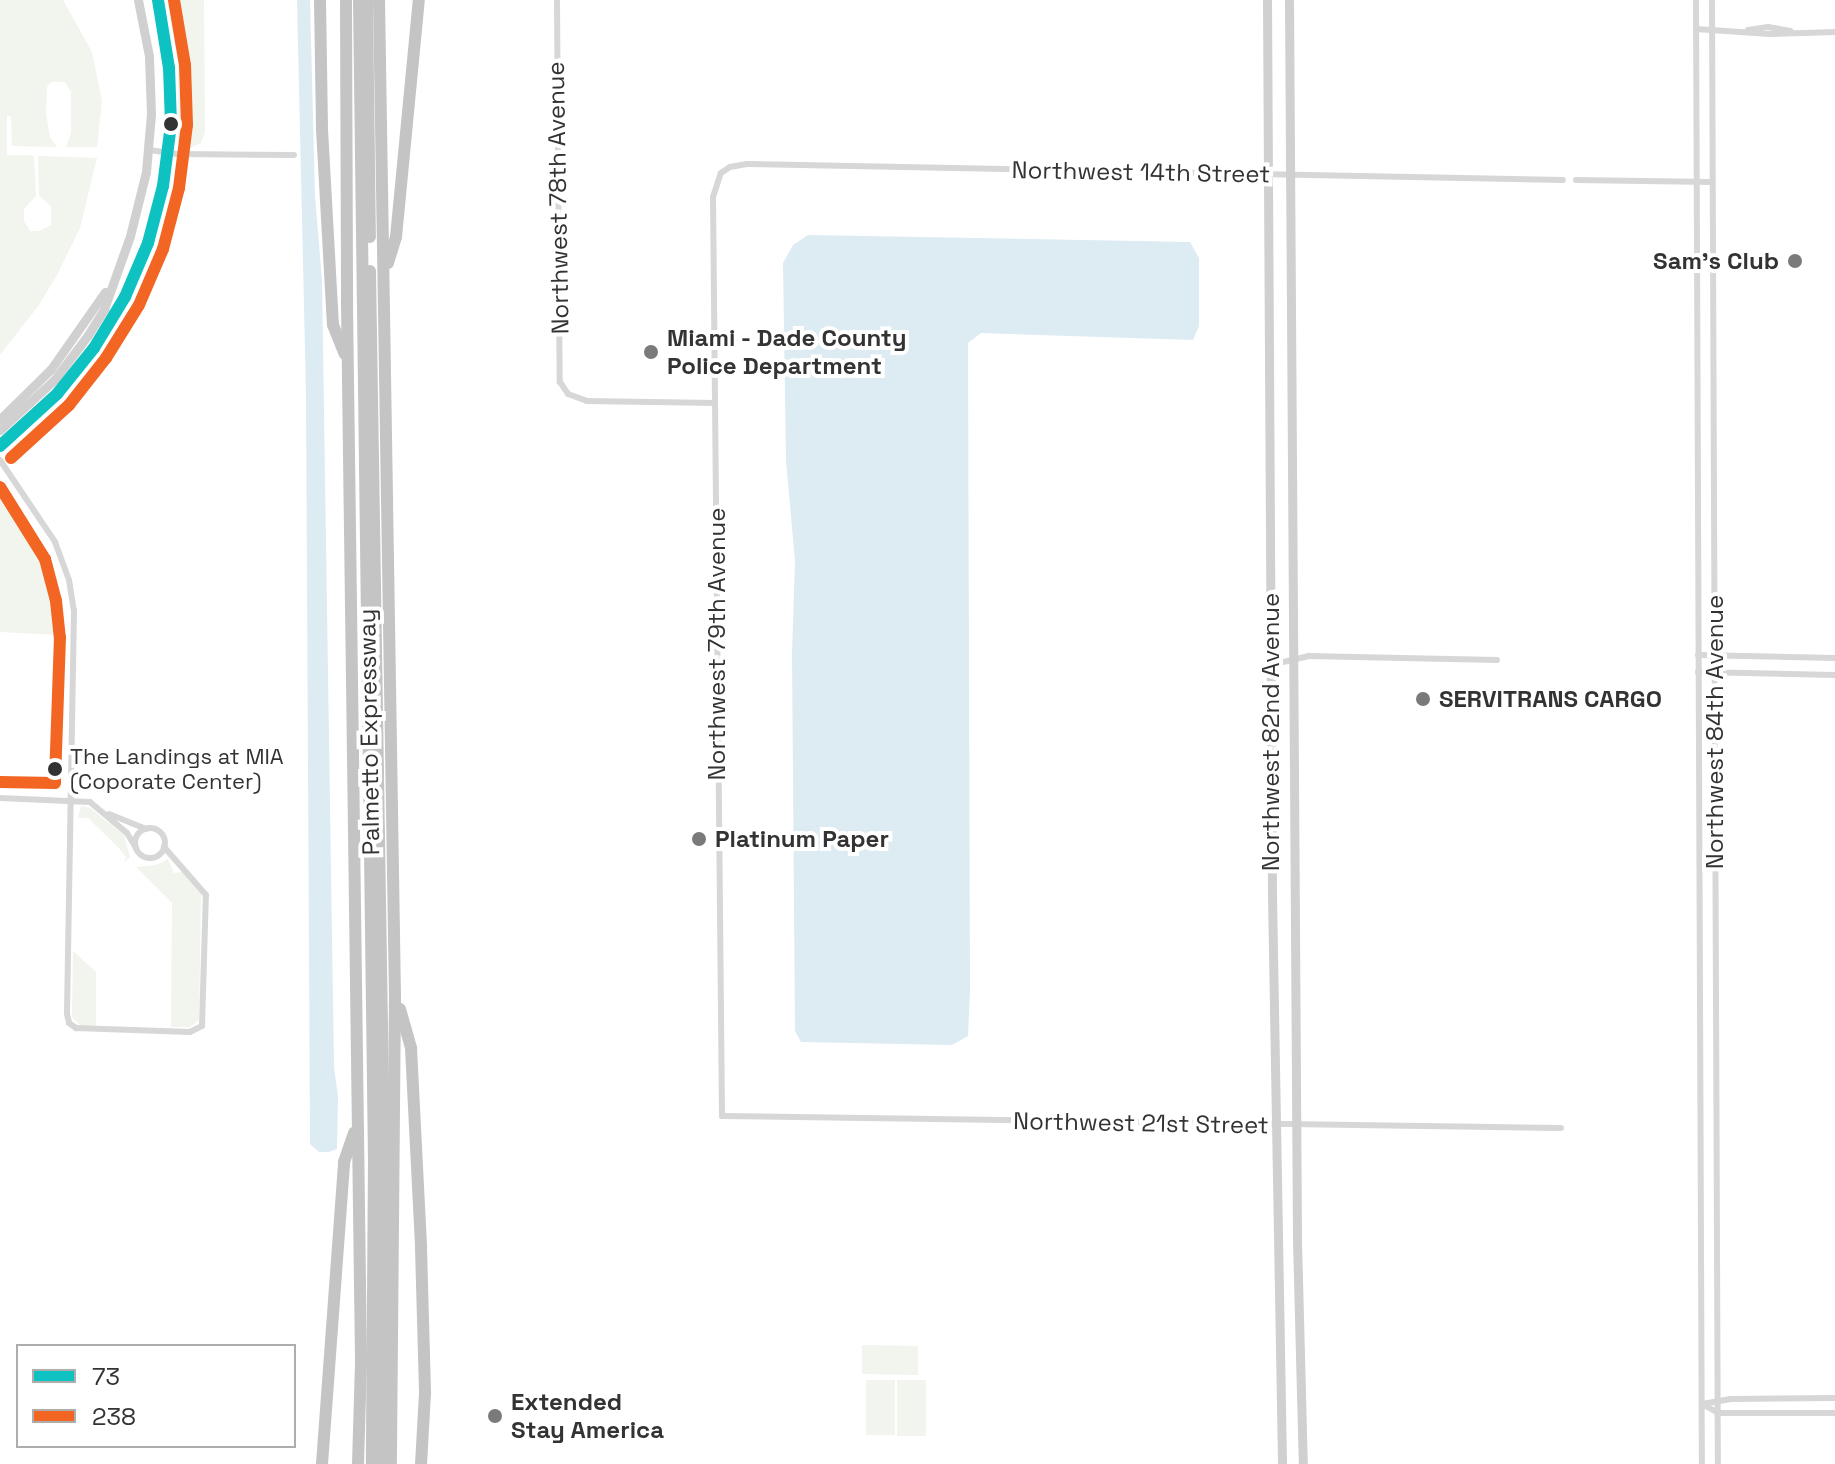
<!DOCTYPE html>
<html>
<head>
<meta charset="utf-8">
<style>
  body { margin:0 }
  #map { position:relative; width:1835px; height:1464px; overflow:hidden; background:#fff; font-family:"Space Grotesk",sans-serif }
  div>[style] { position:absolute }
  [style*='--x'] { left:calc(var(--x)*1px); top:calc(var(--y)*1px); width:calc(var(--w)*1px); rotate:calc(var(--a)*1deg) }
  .green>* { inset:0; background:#f1f5ed }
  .water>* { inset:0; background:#ddebf3 }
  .street>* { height:6px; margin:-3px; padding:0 3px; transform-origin:3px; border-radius:3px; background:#d7d7d7 }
  .street>.ring { margin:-3px; padding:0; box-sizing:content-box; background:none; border:6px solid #d7d7d7; border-radius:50% }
  .secondary>* { height:9px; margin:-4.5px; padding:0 4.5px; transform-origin:4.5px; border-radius:4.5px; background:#d0d0d0 }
  .highway>* { height:12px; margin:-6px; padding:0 6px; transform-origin:6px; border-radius:6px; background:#c4c4c4 }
  .bus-1>* { height:12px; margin:-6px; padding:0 6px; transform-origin:6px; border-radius:6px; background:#0fc2c2 }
  .bus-2>* { height:12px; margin:-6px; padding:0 6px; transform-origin:6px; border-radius:6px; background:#f26522 }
  .dots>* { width:22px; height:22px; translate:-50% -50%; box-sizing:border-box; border:4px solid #fff; border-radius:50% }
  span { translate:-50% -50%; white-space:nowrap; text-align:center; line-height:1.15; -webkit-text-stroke:8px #fff; paint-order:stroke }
  .bus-label { font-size:22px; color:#333 }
  .left { translate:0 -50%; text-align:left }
  .street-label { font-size:24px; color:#333 }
  .poi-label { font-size:24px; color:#333; font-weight:700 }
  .right { translate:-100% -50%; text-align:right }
  .legend { position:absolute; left:16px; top:1344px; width:280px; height:104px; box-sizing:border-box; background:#fff; border:2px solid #adadad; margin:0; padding:10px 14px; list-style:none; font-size:24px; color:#333 }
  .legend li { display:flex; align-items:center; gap:16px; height:40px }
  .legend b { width:40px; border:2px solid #adadad }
</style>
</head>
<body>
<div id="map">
  <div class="green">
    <i style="clip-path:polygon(0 0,63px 0,92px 52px,102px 101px,97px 147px,66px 147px,71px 133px,71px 92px,65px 82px,51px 82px,47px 87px,46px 114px,50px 137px,57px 147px,12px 146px,11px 116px,7px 116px,7px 155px,32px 155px,34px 158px,36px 196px,24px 209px,24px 221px,30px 231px,39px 231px,51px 225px,51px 206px,39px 196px,38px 156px,97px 158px,80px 228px,57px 275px,39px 305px,0 355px)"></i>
    <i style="clip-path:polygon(167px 0,204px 0,205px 132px,201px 143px,188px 149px,178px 143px,178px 62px)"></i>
    <i style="clip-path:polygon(0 478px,42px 556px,54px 593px,59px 635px,0 632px)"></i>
    <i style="clip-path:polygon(81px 806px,90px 808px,124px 835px,130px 857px,124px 863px,126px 857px,118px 847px,88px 818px,78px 818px)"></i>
    <i style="clip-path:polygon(168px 859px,174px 873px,183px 872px,201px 894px,199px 1020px,190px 1027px,171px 1027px,172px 903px,136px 867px,156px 865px)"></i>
    <i style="clip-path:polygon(73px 951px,96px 972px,96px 1026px,81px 1026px,72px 1017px)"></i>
    <i style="clip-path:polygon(862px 1345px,918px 1346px,918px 1375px,862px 1374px)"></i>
    <i style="clip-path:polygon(866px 1380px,895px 1380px,895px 1435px,866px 1435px)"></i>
    <i style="clip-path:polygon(897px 1380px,926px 1380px,926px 1436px,897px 1436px)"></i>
  </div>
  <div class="water">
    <i style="clip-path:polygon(297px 0,310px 0,315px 196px,322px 280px,334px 1067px,338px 1097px,337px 1149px,329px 1152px,319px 1152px,310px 1144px,306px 394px)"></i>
    <i style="clip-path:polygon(808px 235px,1190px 242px,1199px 258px,1199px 326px,1193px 340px,981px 333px,968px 343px,970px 991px,968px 1036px,952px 1045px,801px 1042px,795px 1031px,792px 653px,795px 561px,786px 460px,783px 263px,793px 245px)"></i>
  </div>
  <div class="street">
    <i style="--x:557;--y:0;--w:382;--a:89.6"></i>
    <i style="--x:560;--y:382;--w:14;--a:56"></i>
    <i style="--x:568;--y:394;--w:20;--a:20"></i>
    <i style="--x:587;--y:401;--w:128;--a:0.9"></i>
    <i style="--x:1696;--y:0;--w:1464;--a:89.77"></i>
    <i style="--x:1712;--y:0;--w:1464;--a:89.77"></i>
    <i style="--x:1696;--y:29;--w:74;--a:3.9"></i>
    <i style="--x:1770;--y:34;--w:65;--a:-1.8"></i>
    <i style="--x:1748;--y:30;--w:20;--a:-9"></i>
    <i style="--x:1768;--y:27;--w:23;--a:10"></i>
    <i style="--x:149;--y:150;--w:27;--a:8"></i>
    <i style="--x:176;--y:154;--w:118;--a:0.5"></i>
    <i style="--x:1576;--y:180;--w:136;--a:0.8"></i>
    <i style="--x:0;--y:460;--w:99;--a:56.1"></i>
    <i style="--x:55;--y:542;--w:40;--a:69.8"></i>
    <i style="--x:69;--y:580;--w:30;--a:81"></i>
    <i style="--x:74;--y:610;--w:404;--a:91"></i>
    <i style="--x:67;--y:1014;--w:9;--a:77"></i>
    <i style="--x:69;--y:1023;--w:9;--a:36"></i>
    <i style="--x:76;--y:1028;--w:114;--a:2"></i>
    <i style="--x:190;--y:1032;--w:13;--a:-27"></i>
    <i style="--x:202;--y:1026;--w:131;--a:-88.3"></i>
    <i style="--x:206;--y:895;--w:64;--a:-131.2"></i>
    <i style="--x:1698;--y:655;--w:137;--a:1.3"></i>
    <i style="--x:1270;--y:665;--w:39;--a:-13"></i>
    <i style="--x:1308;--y:656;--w:189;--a:1.2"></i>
    <i style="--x:1698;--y:672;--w:137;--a:1.3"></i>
    <i style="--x:0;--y:798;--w:90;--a:2.5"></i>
    <i style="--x:90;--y:802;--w:48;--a:40"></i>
    <i style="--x:127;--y:833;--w:17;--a:59"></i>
    <i style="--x:109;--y:814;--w:40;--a:22"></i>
    <i class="ring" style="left:135px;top:828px;width:24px;height:24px"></i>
    <i style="--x:1561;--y:1128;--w:839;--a:-179.18"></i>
    <i style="--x:722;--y:1116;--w:919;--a:-90.56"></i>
    <i style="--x:713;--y:197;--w:25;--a:-72"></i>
    <i style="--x:721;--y:173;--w:11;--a:-34"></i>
    <i style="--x:730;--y:167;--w:17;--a:-10"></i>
    <i style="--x:747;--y:164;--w:816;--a:1.12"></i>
    <i style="--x:1702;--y:1404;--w:18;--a:29"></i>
    <i style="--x:1718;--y:1413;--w:117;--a:0"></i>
    <i style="--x:1702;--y:1404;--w:29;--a:-10"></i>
    <i style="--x:1731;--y:1399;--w:104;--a:-0.6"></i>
  </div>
  <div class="secondary">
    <i style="--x:1267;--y:0;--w:895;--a:89.68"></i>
    <i style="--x:1272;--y:895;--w:569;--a:88.99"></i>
    <i style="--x:1289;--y:0;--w:1241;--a:89.63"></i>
    <i style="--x:1297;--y:1241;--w:223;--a:88.5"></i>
    <i style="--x:0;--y:419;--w:71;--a:-44.4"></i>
    <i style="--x:51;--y:369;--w:94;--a:-55"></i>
    <i style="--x:0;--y:430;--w:75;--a:-42.8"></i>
    <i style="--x:55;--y:379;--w:55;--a:-53.1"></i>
    <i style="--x:88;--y:335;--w:31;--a:-58"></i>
    <i style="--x:104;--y:309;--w:77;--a:-70.4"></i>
    <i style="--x:130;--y:236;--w:66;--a:-76"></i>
    <i style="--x:146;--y:172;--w:58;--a:-85.1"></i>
    <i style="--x:151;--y:114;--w:58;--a:-92"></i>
    <i style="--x:149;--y:56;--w:57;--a:-101.1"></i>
    <i style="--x:0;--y:446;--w:77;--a:-42.4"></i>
    <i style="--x:57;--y:394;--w:59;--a:-51.2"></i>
    <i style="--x:94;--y:348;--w:60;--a:-58.7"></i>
    <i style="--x:125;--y:297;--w:59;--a:-66.9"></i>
    <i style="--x:148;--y:243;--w:59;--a:-75.3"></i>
    <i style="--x:163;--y:186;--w:63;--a:-82.6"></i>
    <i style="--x:171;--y:124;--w:56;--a:-92"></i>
    <i style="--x:169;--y:68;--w:69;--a:-99.2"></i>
  </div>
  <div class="highway">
    <i style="--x:320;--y:0;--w:129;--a:89.1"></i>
    <i style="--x:322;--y:129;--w:196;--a:86.8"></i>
    <i style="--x:333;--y:325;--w:31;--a:68"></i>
    <i style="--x:346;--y:0;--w:304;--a:89.8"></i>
    <i style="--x:347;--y:304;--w:1059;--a:89.24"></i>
    <i style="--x:361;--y:1363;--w:101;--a:91.7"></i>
    <i style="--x:359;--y:0;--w:1156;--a:89.26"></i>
    <i style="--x:374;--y:1156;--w:308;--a:90.4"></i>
    <i style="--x:367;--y:0;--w:237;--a:89.3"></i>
    <i style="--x:379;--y:0;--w:994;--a:89.08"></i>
    <i style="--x:395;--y:994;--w:470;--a:90.5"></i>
    <i style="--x:388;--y:263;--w:27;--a:-73"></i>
    <i style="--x:396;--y:237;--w:238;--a:-84.5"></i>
    <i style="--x:370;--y:271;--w:885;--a:89.09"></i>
    <i style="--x:384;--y:1156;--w:308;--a:90.6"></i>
    <i style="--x:400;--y:1009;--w:41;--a:74.2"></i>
    <i style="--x:411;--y:1048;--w:200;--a:87.1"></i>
    <i style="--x:421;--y:1248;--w:145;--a:88.4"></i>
    <i style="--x:425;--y:1393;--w:71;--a:93.2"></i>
    <i style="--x:322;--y:1464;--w:303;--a:-85.8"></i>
    <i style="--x:344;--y:1162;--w:31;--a:-71"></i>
  </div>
  <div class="bus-1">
    <i style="--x:0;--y:446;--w:77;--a:-42.4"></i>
    <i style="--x:57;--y:394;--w:59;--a:-51.2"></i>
    <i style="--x:94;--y:348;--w:60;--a:-58.7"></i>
    <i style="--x:125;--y:297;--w:59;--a:-66.9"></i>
    <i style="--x:148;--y:243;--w:59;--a:-75.3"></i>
    <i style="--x:163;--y:186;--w:63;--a:-82.6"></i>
    <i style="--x:171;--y:124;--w:56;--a:-92"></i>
    <i style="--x:169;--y:68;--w:69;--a:-99.2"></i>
  </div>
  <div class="bus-2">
    <i style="--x:11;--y:458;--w:79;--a:-42.4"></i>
    <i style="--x:69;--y:405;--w:60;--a:-51.8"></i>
    <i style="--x:106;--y:358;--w:62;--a:-58.1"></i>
    <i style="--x:139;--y:305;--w:61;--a:-66.8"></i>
    <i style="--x:163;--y:249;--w:63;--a:-75.3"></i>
    <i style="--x:179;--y:188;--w:64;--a:-82.8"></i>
    <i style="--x:187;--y:125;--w:60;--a:-91.9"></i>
    <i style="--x:185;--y:65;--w:66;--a:-99.6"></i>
    <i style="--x:0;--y:487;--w:85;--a:58"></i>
    <i style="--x:45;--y:559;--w:43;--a:75.3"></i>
    <i style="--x:56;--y:601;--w:36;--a:84"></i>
    <i style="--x:60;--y:637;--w:146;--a:92"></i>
    <i style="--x:55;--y:783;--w:55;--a:-179"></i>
  </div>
  <div class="dots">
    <i style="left:171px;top:124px;background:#333"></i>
    <i style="left:1795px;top:261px;background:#7a7a7a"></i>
    <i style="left:651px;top:352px;background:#7a7a7a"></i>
    <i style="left:1423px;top:699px;background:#7a7a7a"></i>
    <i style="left:55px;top:769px;background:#333"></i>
    <i style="left:699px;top:839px;background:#7a7a7a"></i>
    <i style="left:495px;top:1416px;background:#7a7a7a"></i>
  </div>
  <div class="bus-label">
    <span class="left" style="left:70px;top:769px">The Landings at MIA<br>(Coporate Center)</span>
  </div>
  <div class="street-label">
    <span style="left:1141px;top:172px;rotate:1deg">Northwest 14th Street</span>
    <span style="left:558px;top:198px;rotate:-91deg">Northwest 78th Avenue</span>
    <span style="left:717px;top:644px;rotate:-90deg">Northwest 79th Avenue</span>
    <span style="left:369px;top:732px;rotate:-91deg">Palmetto Expressway</span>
    <span style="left:1271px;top:732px;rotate:-90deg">Northwest 82nd Avenue</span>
    <span style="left:1715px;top:732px;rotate:-90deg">Northwest 84th Avenue</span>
    <span style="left:1141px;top:1123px;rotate:1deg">Northwest 21st Street</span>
  </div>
  <div class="poi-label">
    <span class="right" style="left:1779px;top:261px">Sam's Club</span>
    <span class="left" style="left:667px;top:352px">Miami - Dade County<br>Police Department</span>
    <span class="left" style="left:1439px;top:699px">SERVITRANS CARGO</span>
    <span class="left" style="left:715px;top:839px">Platinum Paper</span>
    <span class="left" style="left:511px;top:1416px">Extended<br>Stay America</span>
  </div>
  <ul class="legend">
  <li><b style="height:10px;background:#0fc2c2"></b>73</li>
  <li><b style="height:10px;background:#f26522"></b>238</li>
  </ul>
</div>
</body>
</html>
